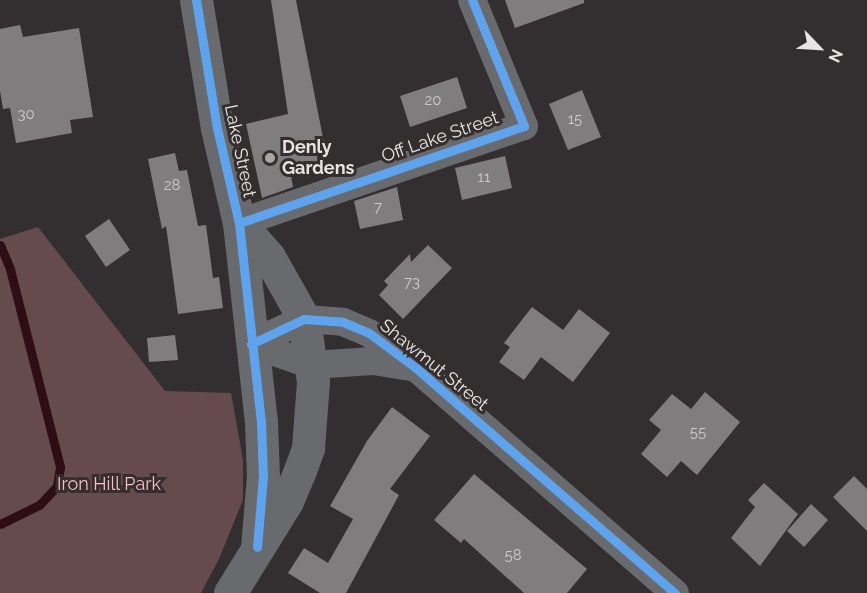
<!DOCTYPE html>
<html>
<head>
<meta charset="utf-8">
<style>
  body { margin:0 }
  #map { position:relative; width:867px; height:593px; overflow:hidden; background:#332f30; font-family:Raleway,sans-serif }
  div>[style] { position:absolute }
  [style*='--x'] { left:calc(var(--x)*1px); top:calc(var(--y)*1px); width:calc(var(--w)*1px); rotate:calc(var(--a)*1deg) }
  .green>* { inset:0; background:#654b4d }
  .stream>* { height:9px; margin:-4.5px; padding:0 4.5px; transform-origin:4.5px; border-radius:4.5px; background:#2e0e14 }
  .building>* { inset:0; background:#807d7e }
  .minor>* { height:28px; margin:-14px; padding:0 14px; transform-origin:14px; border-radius:14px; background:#686a6d }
  .tertiary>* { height:33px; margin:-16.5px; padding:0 16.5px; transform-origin:16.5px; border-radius:16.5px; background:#686a6d }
  .cycleway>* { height:9px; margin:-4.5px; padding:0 4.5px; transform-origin:4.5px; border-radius:4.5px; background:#60a3ed }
  .dots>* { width:16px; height:16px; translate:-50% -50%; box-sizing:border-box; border:3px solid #342e2f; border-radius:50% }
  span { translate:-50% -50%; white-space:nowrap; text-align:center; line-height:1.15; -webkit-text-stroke:6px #342e2f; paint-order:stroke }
  .number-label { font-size:15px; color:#cecaca }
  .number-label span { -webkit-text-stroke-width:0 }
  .street-label { font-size:18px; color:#e8e4e4 }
  .poi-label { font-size:18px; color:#e8e4e4; font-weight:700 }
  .left { translate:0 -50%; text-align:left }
  .park-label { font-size:18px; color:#f8bcc2 }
  .north { position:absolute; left:789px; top:18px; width:60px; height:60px; -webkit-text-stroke:4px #342e2f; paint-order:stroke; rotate:115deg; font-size:16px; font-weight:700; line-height:24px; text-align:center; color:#e8e4e4 }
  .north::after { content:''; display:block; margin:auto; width:21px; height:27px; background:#e8e4e4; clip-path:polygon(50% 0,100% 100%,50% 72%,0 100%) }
</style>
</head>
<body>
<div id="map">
  <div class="green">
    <i style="clip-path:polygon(38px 227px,165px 391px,231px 393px,243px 460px,243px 500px,219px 559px,201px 593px,0 593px,0 239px)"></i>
  </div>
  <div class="stream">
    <i style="--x:0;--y:245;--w:26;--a:67"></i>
    <i style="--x:10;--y:269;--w:204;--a:75.8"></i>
    <i style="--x:60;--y:467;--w:19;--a:99"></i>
    <i style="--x:57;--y:486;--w:26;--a:133"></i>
    <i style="--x:39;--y:505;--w:43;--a:154"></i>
  </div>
  <div class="building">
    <i style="clip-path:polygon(271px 0,296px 0,324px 143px,315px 144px,320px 170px,291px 176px,293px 187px,262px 198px,246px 124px,288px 114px)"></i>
    <i style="clip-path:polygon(505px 0,584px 0,584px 3px,515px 28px)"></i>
    <i style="clip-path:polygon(20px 25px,23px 37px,79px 28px,93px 117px,70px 120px,72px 133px,16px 143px,10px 108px,3px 109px,0 91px,0 29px)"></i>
    <i style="clip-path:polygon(457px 77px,467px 108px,410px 127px,400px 96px)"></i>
    <i style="clip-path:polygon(582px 90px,601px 137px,568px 150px,549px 104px)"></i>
    <i style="clip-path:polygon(175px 153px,179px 171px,187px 170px,198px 226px,206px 225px,213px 278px,219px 277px,223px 308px,178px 314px,166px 226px,162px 229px,148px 159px)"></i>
    <i style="clip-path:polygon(505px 156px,512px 188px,462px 200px,455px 168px)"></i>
    <i style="clip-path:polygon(397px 187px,403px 220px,360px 229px,354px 201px)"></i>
    <i style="clip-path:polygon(109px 219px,130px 250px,106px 267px,85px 236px)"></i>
    <i style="clip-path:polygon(428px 245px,452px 268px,403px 319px,379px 295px,388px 285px,384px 281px,410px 254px,411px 262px)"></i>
    <i style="clip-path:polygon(532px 307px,563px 330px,579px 309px,610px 333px,573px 382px,541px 357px,524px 380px,499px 362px,510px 347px,504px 343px)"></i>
    <i style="clip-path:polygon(175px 335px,178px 360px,149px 362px,147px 338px)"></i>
    <i style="clip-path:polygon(705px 392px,740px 422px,697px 475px,681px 461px,667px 477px,641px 454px,661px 430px,649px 420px,672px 394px,691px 409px)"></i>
    <i style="clip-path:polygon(392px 407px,430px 436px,390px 489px,399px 495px,346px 593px,320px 593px,288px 573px,304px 548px,328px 563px,353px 519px,330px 506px,367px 441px)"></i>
    <i style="clip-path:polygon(474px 474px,587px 569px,567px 593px,524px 593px,464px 539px,461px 543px,434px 520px)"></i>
    <i style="clip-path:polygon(854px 476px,867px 489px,867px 531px,833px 497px)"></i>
    <i style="clip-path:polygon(764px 483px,798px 514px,760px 566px,731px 538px,755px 507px,748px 500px)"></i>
    <i style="clip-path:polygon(811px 504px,828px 520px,804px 547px,787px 531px)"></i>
  </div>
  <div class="minor">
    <i style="--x:239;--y:223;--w:301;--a:-18.8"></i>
    <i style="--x:524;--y:126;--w:136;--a:-112.4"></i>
    <i style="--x:251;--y:344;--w:59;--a:-25.3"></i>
    <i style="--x:304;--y:319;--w:39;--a:4"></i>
    <i style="--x:343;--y:322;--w:28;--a:23"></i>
    <i style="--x:369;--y:333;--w:59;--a:36.7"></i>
    <i style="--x:416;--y:368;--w:343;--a:41"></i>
    <i style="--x:251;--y:344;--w:65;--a:19"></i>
    <i style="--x:312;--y:365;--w:61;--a:-3.8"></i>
    <i style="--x:373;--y:361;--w:38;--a:9"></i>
  </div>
  <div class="tertiary">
    <i style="--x:196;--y:0;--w:130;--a:80.7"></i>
    <i style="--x:217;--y:128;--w:98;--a:77"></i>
    <i style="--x:239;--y:223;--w:200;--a:83.7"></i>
    <i style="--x:261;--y:422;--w:54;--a:87.9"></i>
    <i style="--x:263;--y:476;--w:71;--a:94.8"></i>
    <i style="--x:230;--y:593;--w:108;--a:-58.2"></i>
    <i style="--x:287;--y:501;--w:30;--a:-67"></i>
    <i style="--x:299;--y:473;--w:27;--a:-70"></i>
    <i style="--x:308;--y:448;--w:66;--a:-85.7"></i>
    <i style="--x:313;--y:382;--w:64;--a:-98.1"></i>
    <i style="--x:304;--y:319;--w:71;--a:-119.4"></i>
    <i style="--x:269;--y:257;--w:45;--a:-131.4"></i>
  </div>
  <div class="cycleway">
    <i style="--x:196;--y:0;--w:130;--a:80.7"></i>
    <i style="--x:217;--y:128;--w:98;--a:77"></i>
    <i style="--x:239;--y:223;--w:200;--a:83.7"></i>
    <i style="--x:261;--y:422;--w:54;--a:87.9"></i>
    <i style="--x:263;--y:476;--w:71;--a:94.8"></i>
    <i style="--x:239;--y:223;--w:301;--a:-18.8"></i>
    <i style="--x:524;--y:126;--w:136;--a:-112.4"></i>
    <i style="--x:251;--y:344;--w:59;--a:-25.3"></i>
    <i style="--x:304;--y:319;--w:39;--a:4"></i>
    <i style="--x:343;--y:322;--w:28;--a:23"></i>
    <i style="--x:369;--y:333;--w:59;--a:36.7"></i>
    <i style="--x:416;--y:368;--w:343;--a:41"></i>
  </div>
  <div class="dots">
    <i style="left:270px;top:158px;background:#a9a5a5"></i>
  </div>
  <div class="number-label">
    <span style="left:433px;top:101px">20</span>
    <span style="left:26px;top:115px">30</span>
    <span style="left:575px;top:120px">15</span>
    <span style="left:484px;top:178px">11</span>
    <span style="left:172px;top:186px">28</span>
    <span style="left:378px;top:208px">7</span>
    <span style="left:412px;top:283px">73</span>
    <span style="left:698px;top:433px">55</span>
    <span style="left:513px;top:556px">58</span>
  </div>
  <div class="street-label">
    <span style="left:440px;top:137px;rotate:-19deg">Off Lake Street</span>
    <span style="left:240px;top:151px;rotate:78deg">Lake Street</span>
    <span style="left:434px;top:365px;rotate:39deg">Shawmut Street</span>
  </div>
  <div class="poi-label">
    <span class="left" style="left:282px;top:158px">Denly<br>Gardens</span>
  </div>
  <div class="park-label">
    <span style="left:109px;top:484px">Iron Hill Park</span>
  </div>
  <div class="north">N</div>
</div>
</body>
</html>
